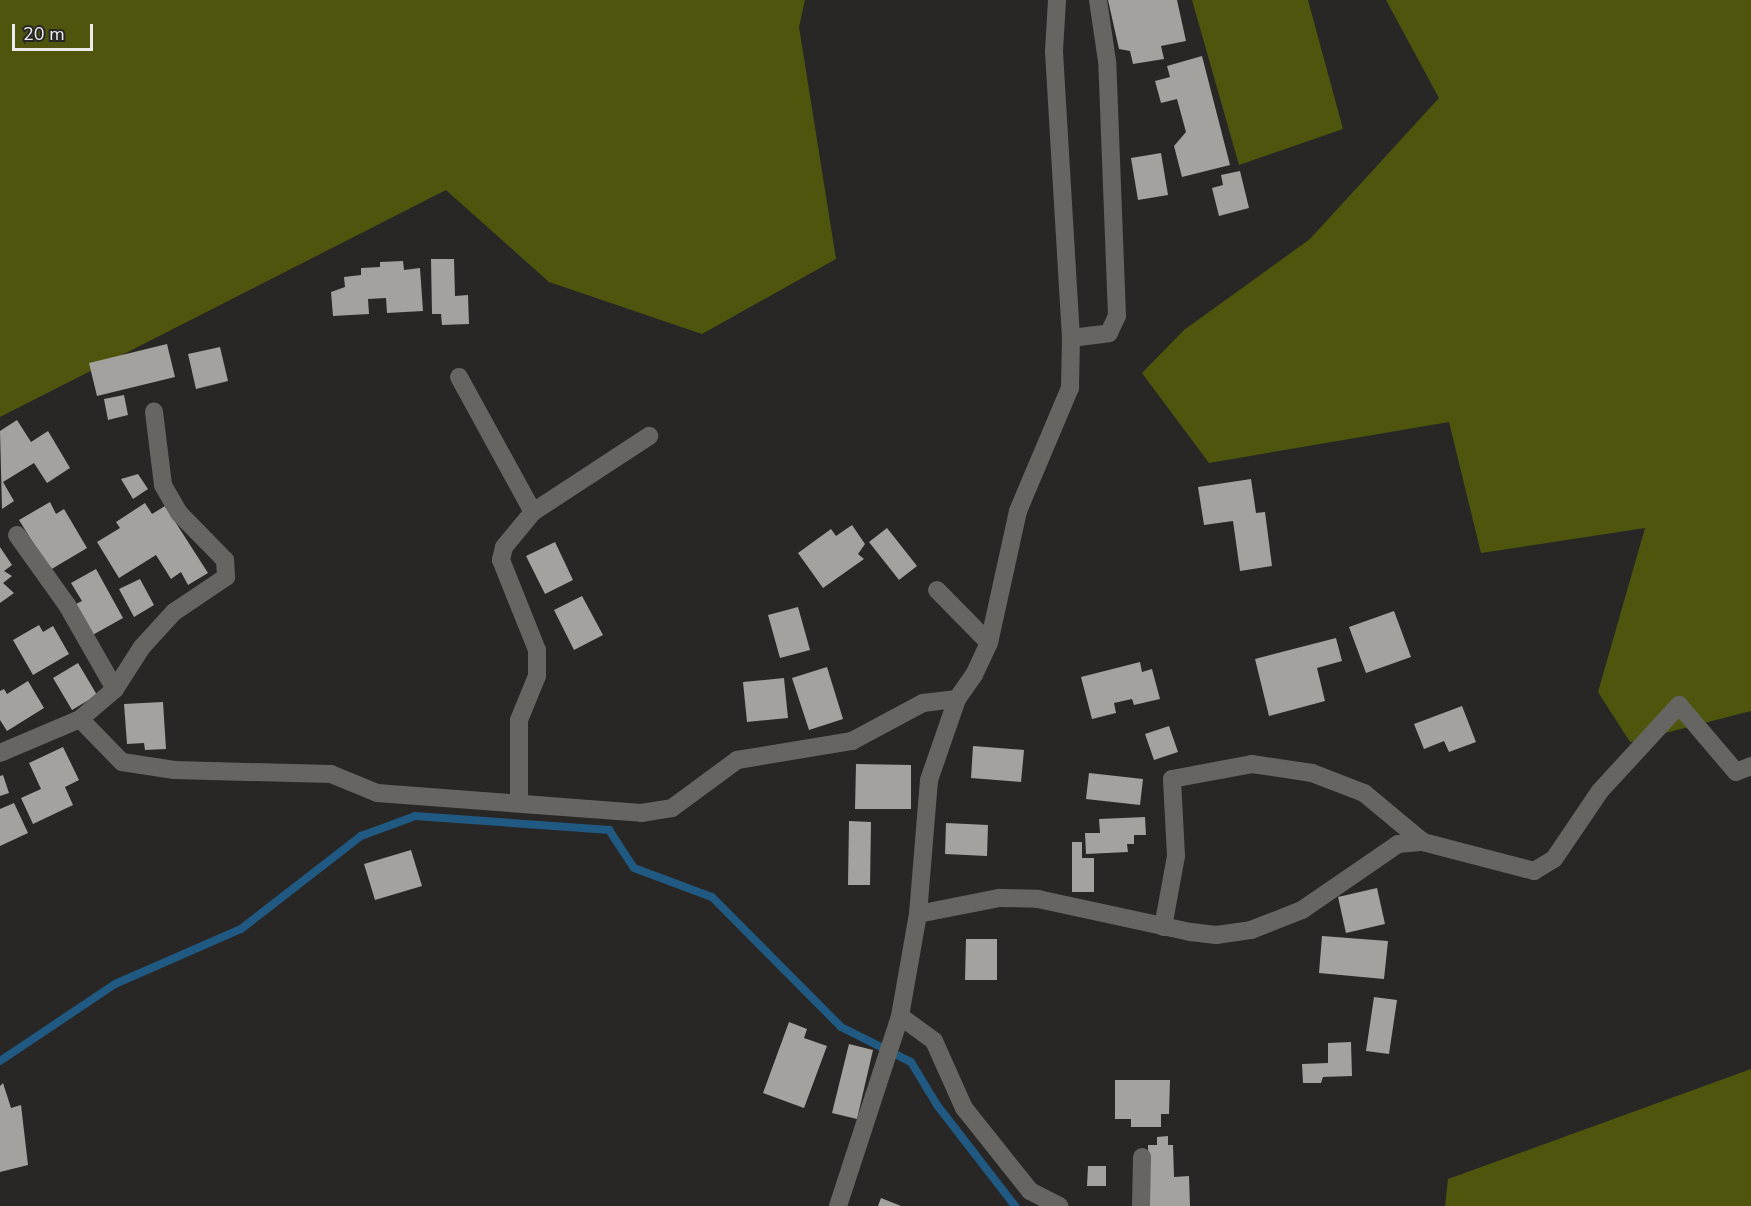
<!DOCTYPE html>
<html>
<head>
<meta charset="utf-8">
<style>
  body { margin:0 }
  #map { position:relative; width:1751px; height:1206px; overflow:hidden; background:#282725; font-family:"Nunito Sans",sans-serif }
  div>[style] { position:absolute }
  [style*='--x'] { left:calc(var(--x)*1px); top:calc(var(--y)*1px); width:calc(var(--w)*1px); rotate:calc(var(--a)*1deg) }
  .green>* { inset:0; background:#50550e }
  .stream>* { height:8px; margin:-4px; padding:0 4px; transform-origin:4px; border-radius:4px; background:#205982 }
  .building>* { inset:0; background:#a4a29f }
  .street>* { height:18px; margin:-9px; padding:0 9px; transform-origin:9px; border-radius:9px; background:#666562 }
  span { translate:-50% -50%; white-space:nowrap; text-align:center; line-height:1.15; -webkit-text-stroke:6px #282725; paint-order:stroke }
  .scale { position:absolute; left:12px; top:24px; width:81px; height:27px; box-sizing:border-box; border:3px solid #ecebea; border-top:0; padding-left:8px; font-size:18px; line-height:21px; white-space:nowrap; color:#ecebea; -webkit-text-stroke:4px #282725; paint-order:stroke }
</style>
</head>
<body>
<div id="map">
  <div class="green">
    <i style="clip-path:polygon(0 0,805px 0,799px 27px,836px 259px,702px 334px,549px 282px,446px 190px,0 417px)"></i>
    <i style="clip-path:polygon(1192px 0,1308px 0,1343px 129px,1239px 165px)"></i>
    <i style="clip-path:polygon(1386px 0,1751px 0,1751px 711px,1630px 742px,1598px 692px,1645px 528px,1481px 553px,1449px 422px,1209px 463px,1142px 373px,1184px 330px,1310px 239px,1439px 98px)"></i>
    <i style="clip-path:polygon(1751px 1069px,1751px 1206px,1445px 1206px,1448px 1179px)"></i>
  </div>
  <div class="stream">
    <i style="--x:0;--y:1061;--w:138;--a:-33.8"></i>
    <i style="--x:115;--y:984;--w:137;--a:-23.6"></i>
    <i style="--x:241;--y:929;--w:152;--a:-37.8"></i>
    <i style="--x:361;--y:836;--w:58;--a:-20.3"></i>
    <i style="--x:415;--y:816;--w:195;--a:4.1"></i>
    <i style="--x:609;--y:830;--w:45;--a:56.7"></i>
    <i style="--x:634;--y:868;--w:83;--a:20.4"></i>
    <i style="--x:712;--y:897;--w:183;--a:45.2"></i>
    <i style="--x:841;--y:1027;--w:78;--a:26.6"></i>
    <i style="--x:911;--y:1062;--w:50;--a:58.8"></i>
    <i style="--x:937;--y:1105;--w:128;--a:52.3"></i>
  </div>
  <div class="building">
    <i style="clip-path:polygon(1108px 0,1177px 0,1186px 41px,1161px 46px,1164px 59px,1133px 64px,1130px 51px,1119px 49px)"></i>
    <i style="clip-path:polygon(1202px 56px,1230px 165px,1182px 177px,1174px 146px,1186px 132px,1177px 99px,1161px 103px,1155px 81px,1170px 77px,1167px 66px)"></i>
    <i style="clip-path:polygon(1161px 153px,1168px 195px,1138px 200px,1131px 158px)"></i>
    <i style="clip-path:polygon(1240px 171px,1249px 208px,1219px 216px,1212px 188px,1223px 185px,1221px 175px)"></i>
    <i style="clip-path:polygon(431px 259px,454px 259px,455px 296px,468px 295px,469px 324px,442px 325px,441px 314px,432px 314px)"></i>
    <i style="clip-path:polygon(403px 261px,404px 270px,420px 268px,423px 311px,387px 313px,386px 298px,368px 299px,369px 314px,333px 316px,331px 292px,345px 287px,344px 277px,361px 275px,361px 268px,380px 267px,380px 262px)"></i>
    <i style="clip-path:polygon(167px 344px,175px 377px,97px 396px,89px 363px)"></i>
    <i style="clip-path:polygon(220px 347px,228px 381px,196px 389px,188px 354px)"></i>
    <i style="clip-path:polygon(124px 395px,128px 415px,108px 420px,104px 399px)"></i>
    <i style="clip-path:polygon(17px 420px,31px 442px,48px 431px,70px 468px,47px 483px,34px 463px,3px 482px,14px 501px,2px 509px,0 431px)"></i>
    <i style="clip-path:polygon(138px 474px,148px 489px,133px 499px,121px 479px)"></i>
    <i style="clip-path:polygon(1251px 479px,1256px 513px,1265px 512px,1272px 566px,1240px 571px,1233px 521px,1204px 525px,1198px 487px)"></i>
    <i style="clip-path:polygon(50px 502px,56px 514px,64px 509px,87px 548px,50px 570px,19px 520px)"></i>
    <i style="clip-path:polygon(145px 503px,152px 514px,165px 506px,208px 573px,188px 585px,181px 572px,171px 579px,156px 555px,119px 578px,97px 542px,120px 528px,116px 522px)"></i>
    <i style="clip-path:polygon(852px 525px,865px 544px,858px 554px,864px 559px,823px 588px,798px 553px,831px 529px,836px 536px)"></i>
    <i style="clip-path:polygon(887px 528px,917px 566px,899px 580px,869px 542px)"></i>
    <i style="clip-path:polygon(555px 542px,573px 580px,545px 594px,526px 556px)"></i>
    <i style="clip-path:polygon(0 547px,12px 565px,4px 571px,12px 576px,3px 583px,14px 593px,0 603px)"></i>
    <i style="clip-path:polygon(96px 569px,123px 618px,89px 637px,72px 606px,82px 601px,71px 583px)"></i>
    <i style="clip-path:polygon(140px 579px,154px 605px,134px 617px,119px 589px)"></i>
    <i style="clip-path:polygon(582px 596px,603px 635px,574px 650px,554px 610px)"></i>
    <i style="clip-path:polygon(798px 607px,810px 650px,780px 658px,768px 615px)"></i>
    <i style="clip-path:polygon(1394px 611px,1411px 657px,1366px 673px,1349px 627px)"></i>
    <i style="clip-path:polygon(39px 625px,43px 632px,53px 626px,69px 654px,33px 675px,13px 640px)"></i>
    <i style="clip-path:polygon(1336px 638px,1342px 661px,1317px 668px,1325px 701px,1269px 716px,1255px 659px)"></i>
    <i style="clip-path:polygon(1140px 662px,1142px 672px,1152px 669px,1160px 699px,1134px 705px,1132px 699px,1114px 703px,1116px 713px,1092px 719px,1081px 677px)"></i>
    <i style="clip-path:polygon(78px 663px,97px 695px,72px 710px,53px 678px)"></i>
    <i style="clip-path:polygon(827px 667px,843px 719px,809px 730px,792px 678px)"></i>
    <i style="clip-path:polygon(784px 678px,788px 718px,747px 722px,743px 682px)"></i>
    <i style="clip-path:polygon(28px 681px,44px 708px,7px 731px,0 720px,0 691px,4px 689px,7px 694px)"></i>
    <i style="clip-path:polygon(163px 702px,166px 749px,145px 750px,144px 743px,127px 744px,124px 704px)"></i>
    <i style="clip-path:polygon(1462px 706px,1476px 742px,1449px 752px,1444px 741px,1424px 749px,1414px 724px)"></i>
    <i style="clip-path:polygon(1169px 726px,1178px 752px,1154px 760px,1145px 734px)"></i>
    <i style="clip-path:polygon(973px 746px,1024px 750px,1021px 782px,971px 778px)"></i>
    <i style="clip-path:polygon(63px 747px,79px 780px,65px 787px,73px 805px,33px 824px,21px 798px,41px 789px,29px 763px)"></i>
    <i style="clip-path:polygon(856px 764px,911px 765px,911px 809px,855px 809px)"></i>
    <i style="clip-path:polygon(1089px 773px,1143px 779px,1140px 805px,1086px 799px)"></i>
    <i style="clip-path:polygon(3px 775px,9px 793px,0 796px,0 776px)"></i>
    <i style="clip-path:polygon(14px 803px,28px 833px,0 846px,0 809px)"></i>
    <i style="clip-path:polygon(1145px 817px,1146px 835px,1134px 835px,1134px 844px,1127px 844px,1128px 852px,1086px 854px,1085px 833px,1100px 833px,1099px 819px)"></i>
    <i style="clip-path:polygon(849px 821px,871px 822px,870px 885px,848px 885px)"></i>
    <i style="clip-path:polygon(946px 823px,988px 825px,987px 856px,945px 854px)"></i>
    <i style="clip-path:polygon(1072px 842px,1082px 842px,1082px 858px,1094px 858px,1094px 892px,1072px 892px)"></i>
    <i style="clip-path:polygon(411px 850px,422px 886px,375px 900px,364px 864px)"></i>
    <i style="clip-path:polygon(1377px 888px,1385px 924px,1346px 933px,1338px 897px)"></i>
    <i style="clip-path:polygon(1322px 936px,1388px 941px,1384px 979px,1319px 973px)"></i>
    <i style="clip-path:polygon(966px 939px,997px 939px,997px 980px,965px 980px)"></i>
    <i style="clip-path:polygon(1374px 997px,1397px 1000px,1389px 1054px,1366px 1051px)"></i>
    <i style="clip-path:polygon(789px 1022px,807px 1029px,804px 1038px,827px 1046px,804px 1108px,763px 1093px)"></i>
    <i style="clip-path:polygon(1351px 1042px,1352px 1076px,1323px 1077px,1321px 1083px,1303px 1083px,1302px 1064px,1328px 1063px,1328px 1043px)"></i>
    <i style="clip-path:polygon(849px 1044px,873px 1050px,857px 1119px,832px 1113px)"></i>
    <i style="clip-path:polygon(1115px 1080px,1170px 1080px,1169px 1114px,1161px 1114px,1161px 1127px,1131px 1127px,1131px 1119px,1115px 1119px)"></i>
    <i style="clip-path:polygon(3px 1083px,11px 1108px,21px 1105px,28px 1165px,0 1172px,0 1086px)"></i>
    <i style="clip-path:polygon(1168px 1136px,1168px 1145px,1173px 1145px,1174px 1177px,1189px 1176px,1190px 1206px,1149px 1206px,1148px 1145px,1157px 1145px,1157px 1137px)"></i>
    <i style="clip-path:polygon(1088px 1166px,1106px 1166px,1106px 1186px,1087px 1186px)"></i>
    <i style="clip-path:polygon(881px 1198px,901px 1206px,878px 1206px)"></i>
  </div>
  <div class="street">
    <i style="--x:1071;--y:338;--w:38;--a:-7"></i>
    <i style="--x:1109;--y:333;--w:19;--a:-65"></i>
    <i style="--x:1117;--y:316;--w:255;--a:-92.2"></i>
    <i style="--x:1107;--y:61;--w:62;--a:-98.4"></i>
    <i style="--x:459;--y:377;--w:154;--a:61.3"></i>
    <i style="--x:17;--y:535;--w:86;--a:54.5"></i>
    <i style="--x:67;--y:605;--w:97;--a:60.3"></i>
    <i style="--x:937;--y:590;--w:74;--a:45.5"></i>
    <i style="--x:80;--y:719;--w:46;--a:-40.6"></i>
    <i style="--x:115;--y:689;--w:50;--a:-57.3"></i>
    <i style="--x:142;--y:647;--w:47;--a:-47.6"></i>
    <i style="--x:174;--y:612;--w:63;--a:-33.9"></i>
    <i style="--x:226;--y:577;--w:17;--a:-93"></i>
    <i style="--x:225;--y:560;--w:66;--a:-134.4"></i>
    <i style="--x:179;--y:513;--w:32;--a:-120"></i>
    <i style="--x:163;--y:485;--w:74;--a:-97"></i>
    <i style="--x:0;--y:753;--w:87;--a:-23"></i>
    <i style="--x:80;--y:719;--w:60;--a:45.7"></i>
    <i style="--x:122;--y:762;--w:53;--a:8.7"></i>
    <i style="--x:174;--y:770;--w:157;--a:1.5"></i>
    <i style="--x:331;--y:774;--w:50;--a:22.4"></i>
    <i style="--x:377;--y:793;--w:265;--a:4.3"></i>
    <i style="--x:641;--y:813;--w:31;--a:-9"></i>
    <i style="--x:672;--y:808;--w:81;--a:-36.4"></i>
    <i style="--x:737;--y:760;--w:117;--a:-9.4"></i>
    <i style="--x:852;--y:741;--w:81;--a:-28.2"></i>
    <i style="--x:923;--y:703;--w:34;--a:-7"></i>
    <i style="--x:519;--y:802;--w:82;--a:-90"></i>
    <i style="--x:519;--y:720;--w:48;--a:-67.8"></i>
    <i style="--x:537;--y:676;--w:26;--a:-90"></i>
    <i style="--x:537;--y:650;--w:97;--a:-111.8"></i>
    <i style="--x:501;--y:560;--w:13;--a:-77"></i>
    <i style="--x:504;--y:547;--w:45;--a:-50.4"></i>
    <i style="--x:533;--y:512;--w:139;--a:-33.2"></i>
    <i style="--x:918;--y:914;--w:83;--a:-11.2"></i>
    <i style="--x:999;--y:898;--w:39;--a:1"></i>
    <i style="--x:1038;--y:899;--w:157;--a:12.2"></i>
    <i style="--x:1191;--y:932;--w:25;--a:7"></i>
    <i style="--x:1216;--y:935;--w:35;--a:-8"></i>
    <i style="--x:1251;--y:930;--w:55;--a:-21.4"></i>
    <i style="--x:1302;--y:910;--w:116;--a:-34.5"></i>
    <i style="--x:1398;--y:844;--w:25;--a:-5"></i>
    <i style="--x:1423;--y:842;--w:115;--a:14.6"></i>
    <i style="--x:1534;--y:871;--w:23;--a:-31"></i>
    <i style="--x:1554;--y:859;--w:82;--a:-55.9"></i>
    <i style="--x:1600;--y:791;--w:117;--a:-47.4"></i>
    <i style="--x:1679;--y:705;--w:88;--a:49.6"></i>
    <i style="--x:1736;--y:772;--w:16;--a:-22"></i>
    <i style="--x:1163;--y:927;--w:72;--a:-79.6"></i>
    <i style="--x:1176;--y:856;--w:77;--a:-93"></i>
    <i style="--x:1172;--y:779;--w:81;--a:-10.6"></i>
    <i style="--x:1252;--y:764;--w:61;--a:8.5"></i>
    <i style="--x:1312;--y:773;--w:56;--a:21"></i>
    <i style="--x:1364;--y:793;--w:77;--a:39.7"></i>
    <i style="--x:900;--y:1016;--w:42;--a:36.3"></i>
    <i style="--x:934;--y:1041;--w:73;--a:65.9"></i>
    <i style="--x:964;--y:1108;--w:106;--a:51.5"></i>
    <i style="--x:1030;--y:1191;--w:33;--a:27"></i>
    <i style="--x:838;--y:1206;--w:200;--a:-71.9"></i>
    <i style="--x:900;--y:1016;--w:104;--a:-80"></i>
    <i style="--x:918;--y:914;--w:134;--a:-85.3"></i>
    <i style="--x:929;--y:780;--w:86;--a:-70.9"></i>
    <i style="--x:957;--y:699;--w:29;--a:-55"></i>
    <i style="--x:974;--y:675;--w:35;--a:-65"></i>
    <i style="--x:989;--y:643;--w:135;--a:-77.6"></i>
    <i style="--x:1018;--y:511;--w:134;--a:-67.1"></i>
    <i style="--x:1070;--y:388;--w:50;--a:-88.9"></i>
    <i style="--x:1071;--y:338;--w:288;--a:-93.4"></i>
    <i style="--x:1054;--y:51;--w:51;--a:-86.6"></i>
    <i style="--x:1141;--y:1206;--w:49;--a:-88.8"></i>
  </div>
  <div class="scale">20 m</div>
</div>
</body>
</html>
